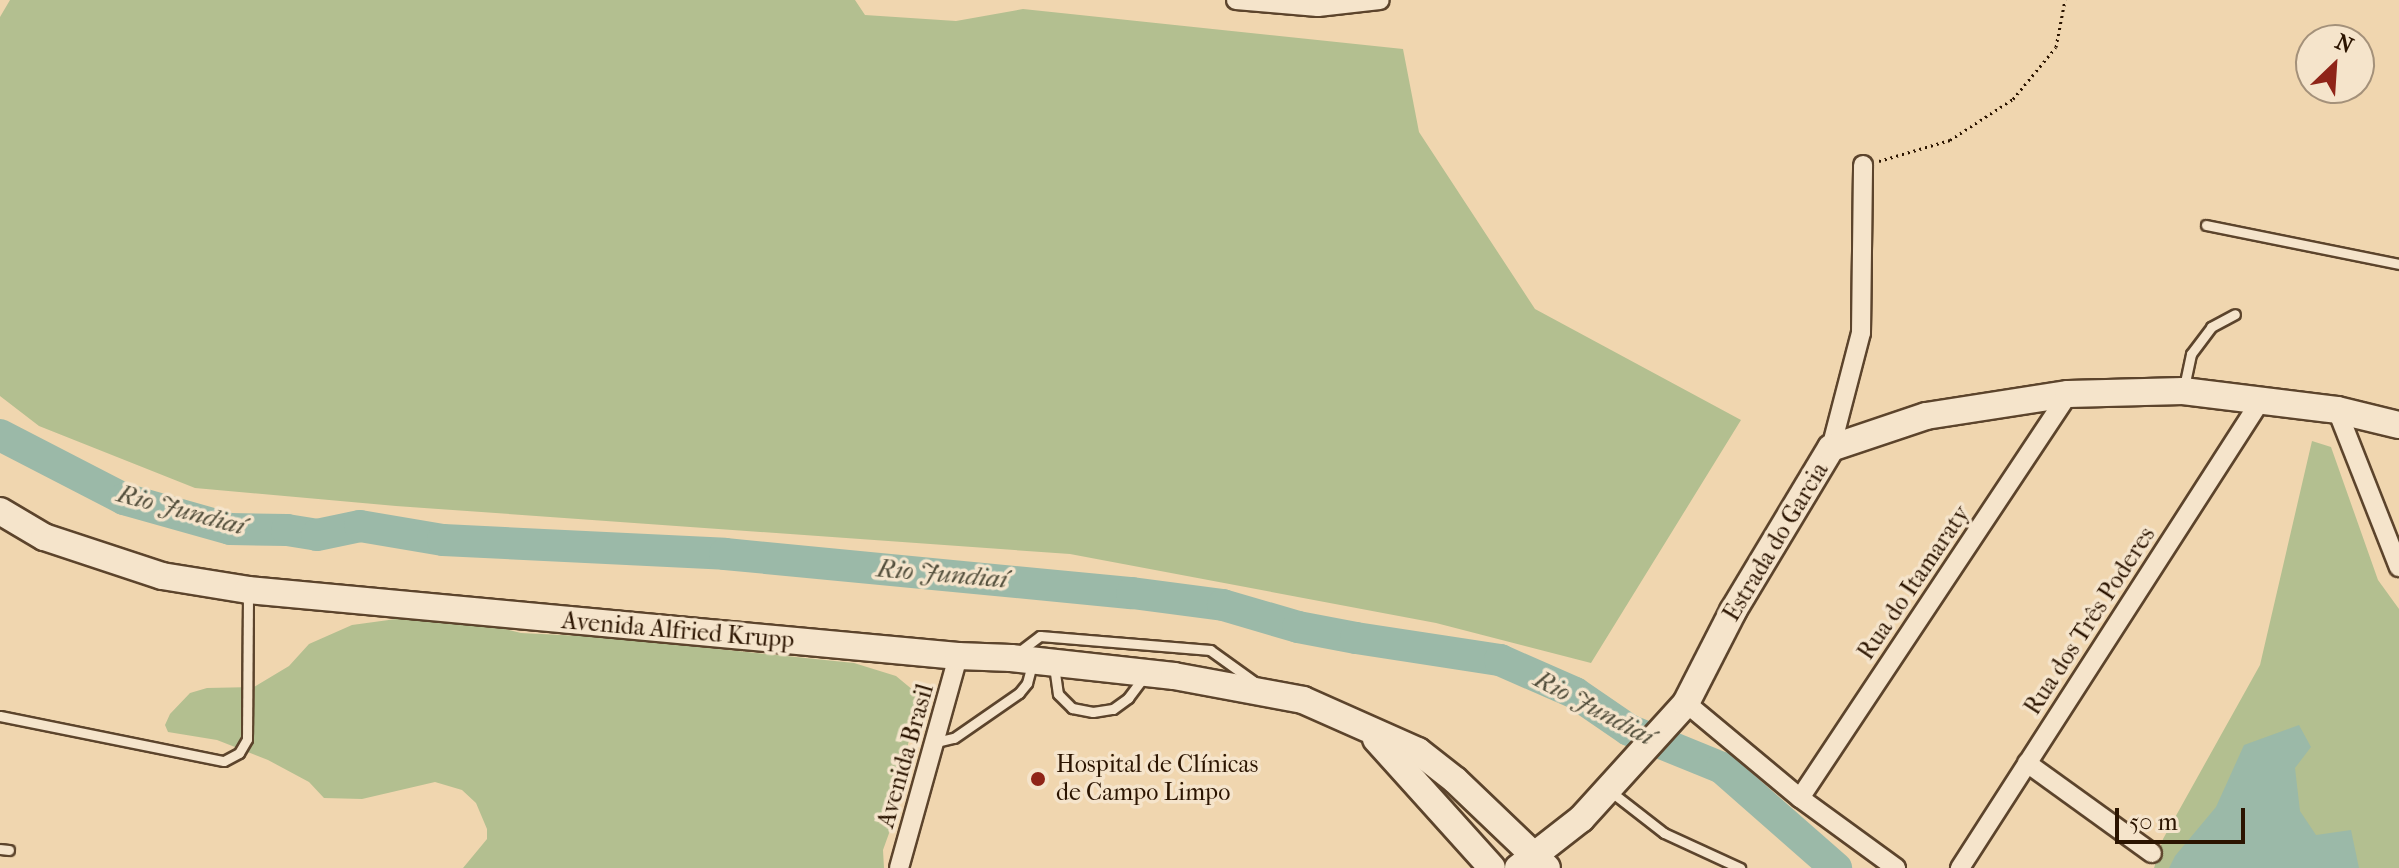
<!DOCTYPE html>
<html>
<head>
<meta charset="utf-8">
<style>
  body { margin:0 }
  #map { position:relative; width:2399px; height:868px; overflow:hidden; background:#f0d6af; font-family:"IM FELL French Canon",serif }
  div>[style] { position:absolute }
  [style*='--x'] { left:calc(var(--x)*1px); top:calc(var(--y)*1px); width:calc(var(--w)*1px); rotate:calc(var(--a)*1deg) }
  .green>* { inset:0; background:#b3bf90 }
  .water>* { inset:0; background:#9bb9a8 }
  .river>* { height:32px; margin:-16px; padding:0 16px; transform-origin:16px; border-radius:16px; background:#9bb9a8 }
  .path>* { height:3px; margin-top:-1.5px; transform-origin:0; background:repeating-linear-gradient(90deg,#2b1400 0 2px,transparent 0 6px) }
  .roads { filter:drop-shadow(2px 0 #5c442c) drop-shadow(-2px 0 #5c442c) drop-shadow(0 2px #5c442c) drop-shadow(0 -2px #5c442c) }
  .lane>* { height:9px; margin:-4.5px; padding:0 4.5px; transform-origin:4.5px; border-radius:4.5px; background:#f5e4cb }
  .street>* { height:18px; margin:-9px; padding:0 9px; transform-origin:9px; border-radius:9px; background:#f5e4cb }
  .secondary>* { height:26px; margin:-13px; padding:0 13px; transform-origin:13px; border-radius:13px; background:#f5e4cb }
  .dots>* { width:22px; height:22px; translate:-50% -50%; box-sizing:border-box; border:4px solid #f5e4cb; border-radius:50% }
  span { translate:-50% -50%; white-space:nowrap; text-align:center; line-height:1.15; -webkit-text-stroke:7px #f5e4cb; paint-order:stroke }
  .street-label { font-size:24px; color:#2b1400 }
  .poi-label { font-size:24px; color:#2b1400 }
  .left { translate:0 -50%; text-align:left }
  .water-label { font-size:26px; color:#524e3b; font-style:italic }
  .north { position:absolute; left:2295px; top:24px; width:80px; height:80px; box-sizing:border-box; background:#f5e4cb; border:2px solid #a4917a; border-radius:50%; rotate:25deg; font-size:22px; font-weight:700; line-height:32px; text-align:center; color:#2b1400 }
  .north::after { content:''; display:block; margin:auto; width:28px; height:36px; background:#8f2418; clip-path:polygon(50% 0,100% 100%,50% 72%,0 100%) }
  .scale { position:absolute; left:2115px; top:808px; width:130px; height:36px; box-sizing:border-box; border:4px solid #2b1400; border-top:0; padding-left:10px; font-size:24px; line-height:28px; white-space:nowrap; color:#2b1400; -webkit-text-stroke:6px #f5e4cb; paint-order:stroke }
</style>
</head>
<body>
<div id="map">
  <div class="green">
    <i style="clip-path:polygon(10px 0,855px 0,865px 15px,956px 21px,1023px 9px,1403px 49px,1419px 132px,1535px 309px,1741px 420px,1591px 663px,1436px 623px,1070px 554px,396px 506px,195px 488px,39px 426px,0 396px,0 17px)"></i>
    <i style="clip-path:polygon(2312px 441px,2331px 447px,2378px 580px,2399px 609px,2399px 868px,2154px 868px,2163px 839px,2260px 665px)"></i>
    <i style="clip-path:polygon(440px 613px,521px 633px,602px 637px,854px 663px,896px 676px,925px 700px,908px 744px,906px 786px,883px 850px,884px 868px,463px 868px,487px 839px,487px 829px,476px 803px,462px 790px,435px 782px,362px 799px,324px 798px,309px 782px,268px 760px,217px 740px,168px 732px,165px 725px,170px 714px,190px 693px,207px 688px,254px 687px,289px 666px,309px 644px,352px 625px)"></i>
  </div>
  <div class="water">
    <i style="clip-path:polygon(2299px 725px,2311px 747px,2295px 768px,2300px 811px,2316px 835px,2351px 830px,2359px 868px,2169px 868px,2175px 856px,2216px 807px,2244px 745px)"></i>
  </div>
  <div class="river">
    <i style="--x:0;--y:435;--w:140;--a:27.3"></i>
    <i style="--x:124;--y:499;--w:110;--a:15.8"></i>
    <i style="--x:230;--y:529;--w:57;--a:1"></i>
    <i style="--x:287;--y:530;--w:30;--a:9"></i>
    <i style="--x:317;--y:535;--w:44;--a:-11.8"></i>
    <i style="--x:360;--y:526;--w:84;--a:9.6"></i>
    <i style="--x:443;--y:540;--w:282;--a:2.8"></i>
    <i style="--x:725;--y:554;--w:409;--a:5.5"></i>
    <i style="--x:1132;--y:593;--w:92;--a:7.5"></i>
    <i style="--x:1223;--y:605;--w:78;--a:16.3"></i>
    <i style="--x:1298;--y:627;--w:59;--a:10.7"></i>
    <i style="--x:1356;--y:638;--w:146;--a:8.7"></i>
    <i style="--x:1500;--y:660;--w:82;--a:23.7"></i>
    <i style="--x:1575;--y:693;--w:65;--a:34.4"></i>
    <i style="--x:1629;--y:730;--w:100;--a:22.2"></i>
    <i style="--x:1722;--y:768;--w:152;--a:41.3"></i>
  </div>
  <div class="path">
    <i style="--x:1879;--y:161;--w:74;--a:-16.5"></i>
    <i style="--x:1950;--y:140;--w:75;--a:-33.1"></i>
    <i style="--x:2013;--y:99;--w:67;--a:-50.4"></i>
    <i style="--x:2056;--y:47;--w:48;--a:-79.2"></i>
  </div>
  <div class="roads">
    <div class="lane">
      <i style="--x:2206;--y:225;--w:197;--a:11.4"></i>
      <i style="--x:2184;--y:387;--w:34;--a:-78"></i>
      <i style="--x:2191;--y:354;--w:34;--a:-53"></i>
      <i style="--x:2211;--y:327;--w:27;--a:-28"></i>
      <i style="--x:1016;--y:654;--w:30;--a:-37"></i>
      <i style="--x:1040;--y:636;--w:171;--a:4.7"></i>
      <i style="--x:1210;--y:650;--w:57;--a:35.7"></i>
      <i style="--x:1054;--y:666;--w:28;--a:82"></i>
      <i style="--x:1058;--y:694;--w:20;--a:45"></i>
      <i style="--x:1072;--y:708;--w:21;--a:11"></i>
      <i style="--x:1093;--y:712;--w:20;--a:-9"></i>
      <i style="--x:1113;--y:709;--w:19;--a:-36"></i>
      <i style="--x:1128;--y:698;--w:25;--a:-53"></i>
      <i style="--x:0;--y:716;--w:228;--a:11.4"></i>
      <i style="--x:224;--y:761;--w:17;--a:-28"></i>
      <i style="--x:239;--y:753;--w:16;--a:-60"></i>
      <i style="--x:247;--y:739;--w:147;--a:-89.6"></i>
      <i style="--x:936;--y:742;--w:18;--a:-13"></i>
      <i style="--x:954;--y:738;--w:79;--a:-34.7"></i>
      <i style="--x:1019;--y:693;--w:13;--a:-51"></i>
      <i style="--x:1027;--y:683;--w:20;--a:-75"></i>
      <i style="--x:1610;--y:791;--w:68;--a:37.9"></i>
      <i style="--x:1664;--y:833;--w:84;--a:24.7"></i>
      <i style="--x:0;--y:849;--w:9;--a:6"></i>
    </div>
    <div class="street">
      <i style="--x:1236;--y:0;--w:82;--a:4.9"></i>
      <i style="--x:1318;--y:7;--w:62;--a:-6.4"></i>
      <i style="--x:2337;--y:410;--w:169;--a:68.5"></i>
      <i style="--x:1831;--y:448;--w:119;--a:-75.4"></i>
      <i style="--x:1861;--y:333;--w:168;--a:-89.3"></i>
      <i style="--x:1686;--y:703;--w:148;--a:39.8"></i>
      <i style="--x:1800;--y:798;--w:119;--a:36.1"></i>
      <i style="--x:2027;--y:763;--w:154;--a:35.8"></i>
      <i style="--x:1800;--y:798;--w:485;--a:-56.4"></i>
      <i style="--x:899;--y:868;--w:220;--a:-74.4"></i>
      <i style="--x:1960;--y:868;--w:556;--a:-57.25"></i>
    </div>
    <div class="secondary">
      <i style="--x:0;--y:511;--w:51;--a:30.6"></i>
      <i style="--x:44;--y:537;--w:124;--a:18.3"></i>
      <i style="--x:162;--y:576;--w:87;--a:9.2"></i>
      <i style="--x:248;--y:590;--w:713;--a:5.31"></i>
      <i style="--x:958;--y:656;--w:53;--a:2.2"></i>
      <i style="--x:1011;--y:658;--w:164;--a:6.3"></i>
      <i style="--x:1174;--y:676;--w:131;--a:10.5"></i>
      <i style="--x:1303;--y:700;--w:126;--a:23.9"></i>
      <i style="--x:1418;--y:751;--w:47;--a:38.1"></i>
      <i style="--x:1455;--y:780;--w:127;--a:43.7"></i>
      <i style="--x:1376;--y:739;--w:173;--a:48"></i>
      <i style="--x:1518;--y:868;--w:80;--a:-37.9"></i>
      <i style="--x:1581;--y:819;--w:156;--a:-47.8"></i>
      <i style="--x:1686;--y:703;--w:103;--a:-62.9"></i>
      <i style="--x:1733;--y:611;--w:190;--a:-59"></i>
      <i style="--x:1831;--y:448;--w:100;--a:-18.6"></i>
      <i style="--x:1926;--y:416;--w:144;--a:-8.8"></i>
      <i style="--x:2068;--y:394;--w:115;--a:-1.5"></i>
      <i style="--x:2183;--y:391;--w:155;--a:7"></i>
      <i style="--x:2337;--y:410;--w:64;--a:13.6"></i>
    </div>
  </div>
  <div class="dots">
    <i style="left:1038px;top:779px;background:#8f2418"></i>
  </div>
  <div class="street-label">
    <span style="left:1776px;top:542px;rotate:-59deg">Estrada do Garcia</span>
    <span style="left:1914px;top:583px;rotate:-56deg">Rua do Itamaraty</span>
    <span style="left:2090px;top:621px;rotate:-57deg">Rua dos Três Poderes</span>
    <span style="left:678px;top:631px;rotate:5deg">Avenida Alfried Krupp</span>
    <span style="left:906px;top:756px;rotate:-74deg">Avenida Brasil</span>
  </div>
  <div class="poi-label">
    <span class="left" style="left:1056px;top:779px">Hospital de Clínicas<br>de Campo Limpo</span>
  </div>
  <div class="water-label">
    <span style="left:181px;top:510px;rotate:15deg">Rio Jundiaí</span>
    <span style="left:942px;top:574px;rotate:5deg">Rio Jundiaí</span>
    <span style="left:1594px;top:708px;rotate:28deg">Rio Jundiaí</span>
  </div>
  <div class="north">N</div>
  <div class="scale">50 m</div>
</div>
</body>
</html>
